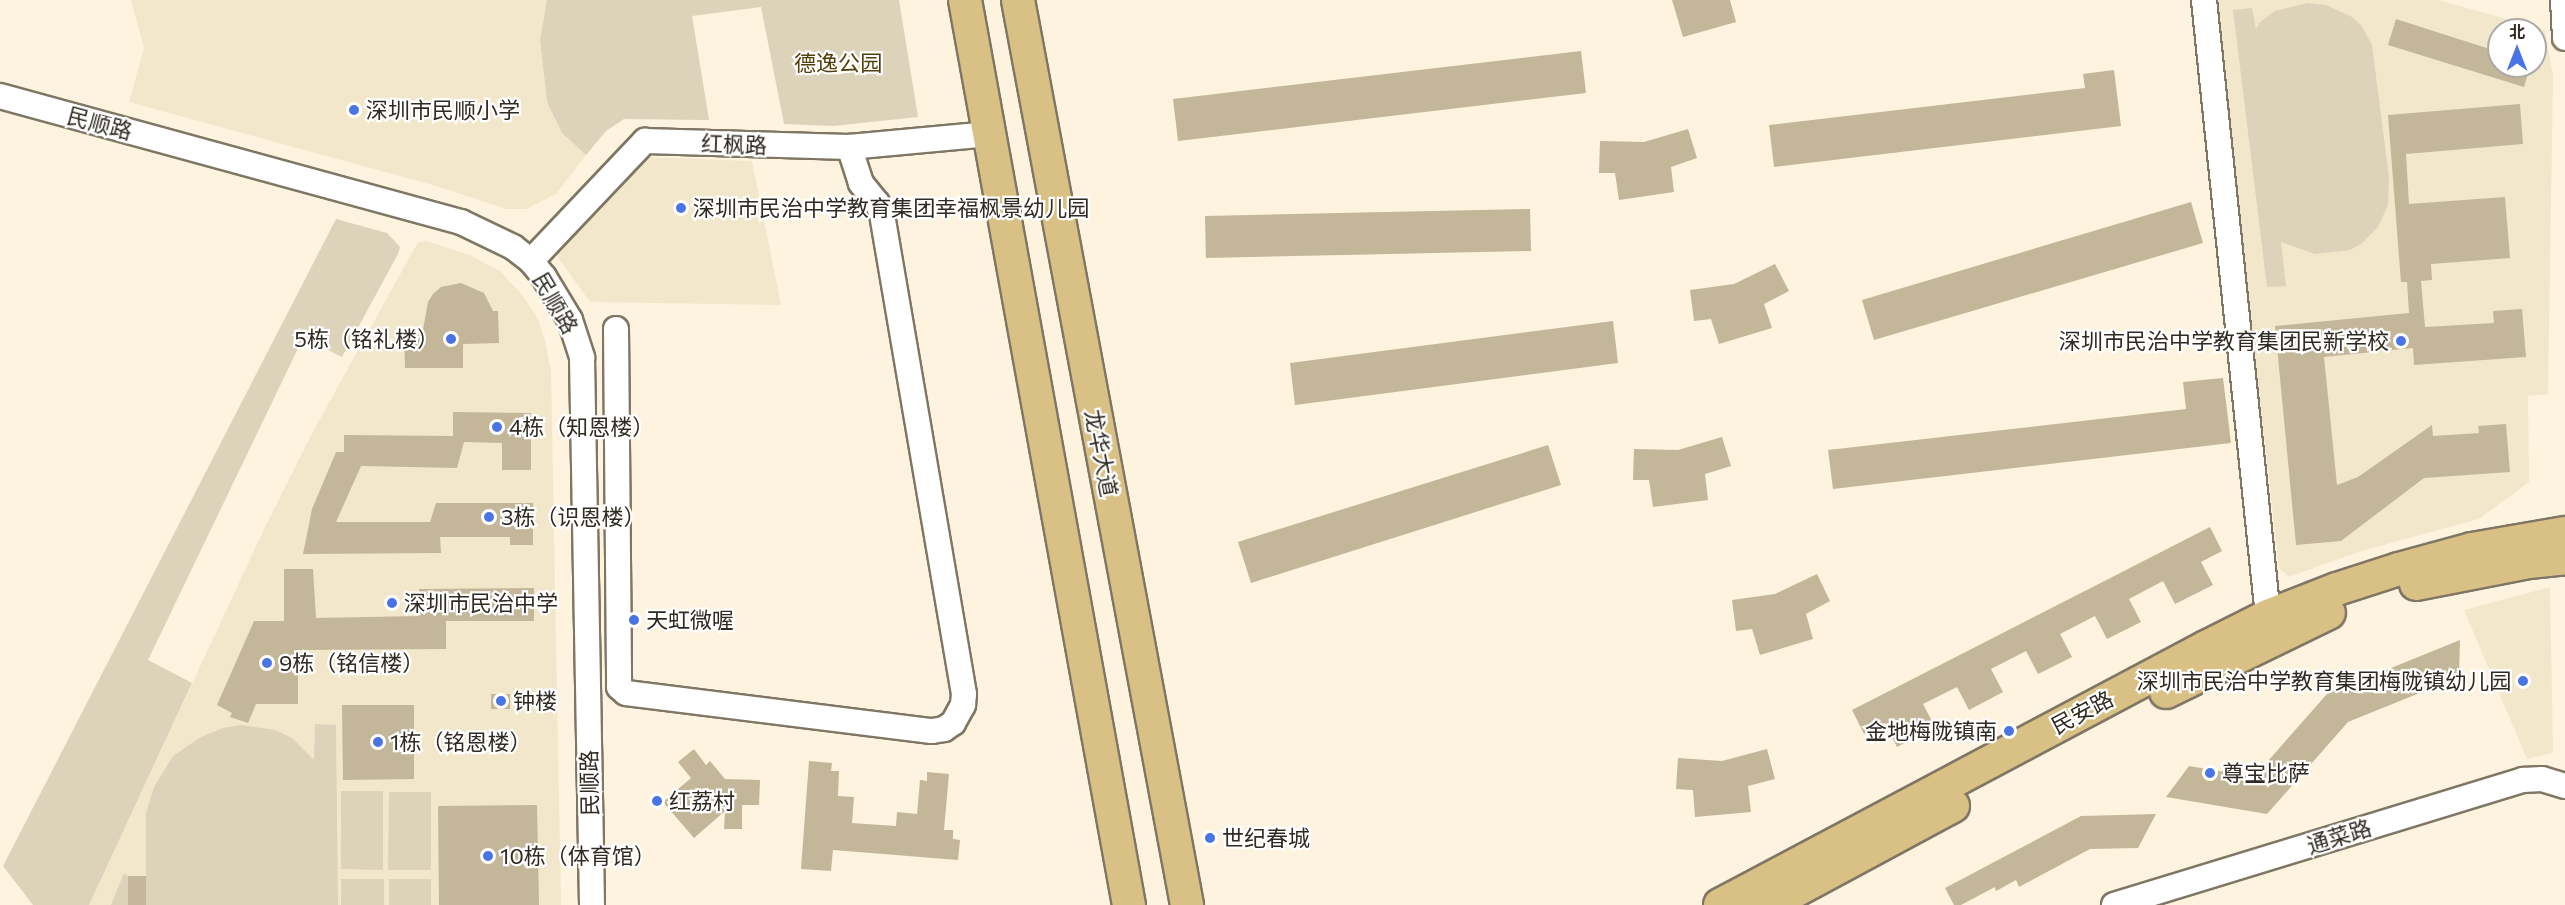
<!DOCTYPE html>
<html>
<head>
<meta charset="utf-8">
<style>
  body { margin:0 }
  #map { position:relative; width:2565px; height:905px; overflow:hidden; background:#fdf3df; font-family:Commissioner,"Noto Sans SC",sans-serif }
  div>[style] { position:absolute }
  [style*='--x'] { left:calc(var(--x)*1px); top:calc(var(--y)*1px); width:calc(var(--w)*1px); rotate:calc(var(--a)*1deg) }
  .built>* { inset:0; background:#f3e7cb }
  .green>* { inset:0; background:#ddd2ba }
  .building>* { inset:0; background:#c3b699 }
  .roads { filter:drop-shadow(2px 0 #7f7664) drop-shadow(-2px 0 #7f7664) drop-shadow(0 2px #7f7664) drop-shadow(0 -2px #7f7664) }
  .minor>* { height:24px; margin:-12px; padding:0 12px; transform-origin:12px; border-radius:12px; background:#fff }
  .major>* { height:32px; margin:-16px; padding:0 16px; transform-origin:16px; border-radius:16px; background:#d9c186 }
  .dots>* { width:16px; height:16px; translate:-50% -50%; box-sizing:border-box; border:3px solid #fff; border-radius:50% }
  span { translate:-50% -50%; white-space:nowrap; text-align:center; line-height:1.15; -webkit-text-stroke:4.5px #fff; paint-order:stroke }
  .park-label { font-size:22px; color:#533f09 }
  .poi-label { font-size:22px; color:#2f2b23 }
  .left { translate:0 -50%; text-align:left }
  .right { translate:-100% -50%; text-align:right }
  .street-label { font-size:22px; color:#2f2b23 }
  .north { position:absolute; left:2487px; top:18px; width:60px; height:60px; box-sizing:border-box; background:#fff; border:2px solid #acaaa7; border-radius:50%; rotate:0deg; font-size:16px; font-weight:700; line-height:24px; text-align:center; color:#2f2b23 }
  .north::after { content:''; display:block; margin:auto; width:21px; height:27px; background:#4a73e6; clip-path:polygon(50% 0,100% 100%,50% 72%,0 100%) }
</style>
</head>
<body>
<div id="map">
  <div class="built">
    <i style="clip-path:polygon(131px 0,547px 0,540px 40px,547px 102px,562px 133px,586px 155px,556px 194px,526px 209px,506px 209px,436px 186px,129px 102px,144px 48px)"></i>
    <i style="clip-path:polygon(evenodd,2215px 0,2439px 0,2545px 30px,2553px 76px,2548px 394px,2528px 396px,2529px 482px,2479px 519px,2358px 552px,2289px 577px,2279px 568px,2215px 0,2499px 30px,2535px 30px,2535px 66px,2499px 66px,2499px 30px)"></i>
    <i style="clip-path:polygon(646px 157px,752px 161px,781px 305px,590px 302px,557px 256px)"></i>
    <i style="clip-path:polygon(426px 241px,470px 255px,501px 272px,523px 296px,538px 319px,545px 341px,551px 371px,561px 905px,89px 905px,265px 527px,311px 435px,418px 242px)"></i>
    <i style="clip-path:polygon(2550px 587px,2553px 753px,2527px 759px,2464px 610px)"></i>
  </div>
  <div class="green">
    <i style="clip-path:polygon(547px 0,899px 0,918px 117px,833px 126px,784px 124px,761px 7px,692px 16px,709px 120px,624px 119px,606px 131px,586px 155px,562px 133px,547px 102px,540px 40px)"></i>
    <i style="clip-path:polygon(2308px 3px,2326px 5px,2352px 17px,2361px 25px,2372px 45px,2389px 177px,2388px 205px,2378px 227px,2361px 244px,2350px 250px,2315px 254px,2281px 242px,2286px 286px,2267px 287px,2233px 10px,2252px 8px,2256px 29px,2260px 22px,2275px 11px)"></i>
    <i style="clip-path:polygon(336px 219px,387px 233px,400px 247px,398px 254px,342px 357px,303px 338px,148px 660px,192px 683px,89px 905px,33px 905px,3px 866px)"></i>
    <i style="clip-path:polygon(315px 724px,336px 725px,338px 905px,146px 905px,146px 813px,154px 787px,173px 756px,201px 737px,223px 728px,241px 725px,275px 730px,292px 738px,314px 760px)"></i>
    <i style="clip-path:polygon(341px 791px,383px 791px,383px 870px,341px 869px)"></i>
    <i style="clip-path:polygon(389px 792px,431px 792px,431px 870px,388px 870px)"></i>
    <i style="clip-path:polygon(124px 873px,128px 876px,128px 905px,111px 905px)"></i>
    <i style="clip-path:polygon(341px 879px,384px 879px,384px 905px,341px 905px)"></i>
    <i style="clip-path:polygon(389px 879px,431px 879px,431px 905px,389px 905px)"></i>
  </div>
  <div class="building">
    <i style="clip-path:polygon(1672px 0,1730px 0,1736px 22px,1683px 37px)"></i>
    <i style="clip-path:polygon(2396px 19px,2499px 52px,2499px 66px,2530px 66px,2524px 87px,2388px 45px)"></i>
    <i style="clip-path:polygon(1581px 51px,1586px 93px,1178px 141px,1173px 99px)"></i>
    <i style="clip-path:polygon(2114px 70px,2121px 126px,1774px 167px,1769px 125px,2085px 88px,2083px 74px)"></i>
    <i style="clip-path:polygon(2520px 104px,2523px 144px,2406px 154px,2409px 204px,2505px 197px,2510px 258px,2431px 264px,2432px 280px,2421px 281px,2425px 327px,2494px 323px,2493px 311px,2522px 309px,2526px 357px,2414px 365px,2413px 348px,2324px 357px,2337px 485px,2358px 477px,2432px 425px,2433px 436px,2479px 433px,2478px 426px,2506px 424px,2510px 472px,2424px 478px,2341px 541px,2296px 545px,2275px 326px,2409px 313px,2407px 282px,2401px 282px,2388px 115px)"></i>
    <i style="clip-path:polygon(1688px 129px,1697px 158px,1671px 167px,1674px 192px,1619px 200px,1615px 173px,1599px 173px,1600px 141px,1644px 142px)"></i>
    <i style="clip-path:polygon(2191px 202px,2203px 243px,1874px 340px,1862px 300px)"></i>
    <i style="clip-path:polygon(1530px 209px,1531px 251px,1206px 258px,1205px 216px)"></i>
    <i style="clip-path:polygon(1775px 264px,1789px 291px,1764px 304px,1772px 328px,1719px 344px,1711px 319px,1694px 321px,1690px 290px,1734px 284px)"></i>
    <i style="clip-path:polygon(461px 283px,484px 293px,493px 311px,498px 311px,499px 343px,463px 344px,463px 368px,405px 368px,404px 335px,422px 335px,428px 302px,433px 294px,441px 287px)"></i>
    <i style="clip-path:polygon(1613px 321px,1618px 363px,1295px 405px,1290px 363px)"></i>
    <i style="clip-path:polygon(2223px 378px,2231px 443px,1833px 489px,1828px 450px,2186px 409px,2183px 382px)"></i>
    <i style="clip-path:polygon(453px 412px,531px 413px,531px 470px,502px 470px,502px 443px,464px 442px,457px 468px,361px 466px,336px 522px,430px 522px,436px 503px,533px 503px,533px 545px,510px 545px,510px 537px,440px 537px,441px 553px,303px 554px,312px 509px,336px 452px,344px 452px,344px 435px,453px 436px)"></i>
    <i style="clip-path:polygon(1722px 437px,1731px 466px,1705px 474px,1708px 500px,1653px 507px,1649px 480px,1633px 480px,1634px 449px,1678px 450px)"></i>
    <i style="clip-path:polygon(1548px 445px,1561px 485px,1251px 583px,1238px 542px)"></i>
    <i style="clip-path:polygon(2210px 527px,2222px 551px,2201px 562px,2213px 585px,2175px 604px,2163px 581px,2129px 599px,2141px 622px,2107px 639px,2095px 616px,2060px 634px,2072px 657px,2038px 674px,2026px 651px,1991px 669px,2003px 692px,1969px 710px,1957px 687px,1923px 704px,1935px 727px,1897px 747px,1885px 723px,1864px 734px,1852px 710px)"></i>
    <i style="clip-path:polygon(284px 569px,313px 569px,316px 618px,419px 616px,419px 589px,534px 588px,534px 621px,446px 621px,446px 649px,298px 650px,298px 704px,256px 704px,248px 723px,230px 717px,232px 713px,217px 705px,254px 621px,284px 621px)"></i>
    <i style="clip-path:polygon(1817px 574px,1830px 601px,1806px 614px,1813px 639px,1760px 655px,1752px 629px,1736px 631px,1732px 600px,1775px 594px)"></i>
    <i style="clip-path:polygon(2460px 640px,2459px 677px,2348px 722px,2267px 814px,2166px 797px,2189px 766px,2254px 777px,2327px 694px)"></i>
    <i style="clip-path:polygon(491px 694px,510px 694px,510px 709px,491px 709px)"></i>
    <i style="clip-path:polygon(342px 705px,414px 705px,414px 779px,343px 780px)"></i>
    <i style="clip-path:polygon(694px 749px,706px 765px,710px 761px,725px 779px,760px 780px,759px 805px,742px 805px,742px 829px,724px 829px,725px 811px,694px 838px,663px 802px,691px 778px,678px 762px)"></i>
    <i style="clip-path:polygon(1767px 749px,1775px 779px,1748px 786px,1751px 812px,1695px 817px,1693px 790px,1676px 789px,1678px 758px,1722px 761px)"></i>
    <i style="clip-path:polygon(809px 761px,832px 763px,831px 771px,839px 771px,838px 796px,854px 797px,852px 823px,896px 826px,897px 812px,917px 814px,920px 780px,927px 781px,927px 772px,949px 774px,944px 830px,953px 830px,953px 839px,960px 840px,958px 860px,833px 850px,831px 871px,801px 869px)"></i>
    <i style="clip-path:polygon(537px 805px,539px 905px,439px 905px,438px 806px)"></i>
    <i style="clip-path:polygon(2156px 814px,2138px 848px,2090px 849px,2019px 887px,2016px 880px,1996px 891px,1995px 887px,1961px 905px,1954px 905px,1945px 888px,2081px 816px)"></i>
    <i style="clip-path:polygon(128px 876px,146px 876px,146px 905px,128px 905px)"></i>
  </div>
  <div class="roads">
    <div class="minor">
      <i style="--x:2204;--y:0;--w:619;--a:84.07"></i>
      <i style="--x:2563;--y:0;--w:38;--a:87"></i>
      <i style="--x:0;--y:96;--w:478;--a:15.3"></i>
      <i style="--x:461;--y:222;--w:58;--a:25.7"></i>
      <i style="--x:513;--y:247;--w:23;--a:38"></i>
      <i style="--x:531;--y:261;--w:21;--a:51"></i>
      <i style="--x:544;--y:277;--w:50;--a:58.8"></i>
      <i style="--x:570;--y:320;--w:40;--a:72"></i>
      <i style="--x:582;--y:358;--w:547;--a:88.95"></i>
      <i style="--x:531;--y:261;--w:166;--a:-46.5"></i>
      <i style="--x:645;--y:141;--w:204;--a:1.7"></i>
      <i style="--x:849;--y:147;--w:141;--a:-5.3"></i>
      <i style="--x:616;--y:329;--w:358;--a:89.5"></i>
      <i style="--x:619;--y:687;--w:9;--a:41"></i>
      <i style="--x:626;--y:693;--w:308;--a:7.1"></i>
      <i style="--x:932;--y:731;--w:12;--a:-9"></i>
      <i style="--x:944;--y:729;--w:11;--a:-34"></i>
      <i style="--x:953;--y:723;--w:21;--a:-61"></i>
      <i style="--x:963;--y:705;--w:11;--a:-85"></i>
      <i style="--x:964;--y:694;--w:487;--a:-99.7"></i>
      <i style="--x:882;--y:214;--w:12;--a:-114"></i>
      <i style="--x:877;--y:203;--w:26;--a:-129"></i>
      <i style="--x:861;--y:183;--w:38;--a:-108"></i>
      <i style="--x:2114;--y:905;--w:428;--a:-17"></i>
      <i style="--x:2523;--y:780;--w:19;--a:-3"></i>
      <i style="--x:2542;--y:779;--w:24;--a:17"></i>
    </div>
    <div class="major">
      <i style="--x:965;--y:0;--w:920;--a:79.73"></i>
      <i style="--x:1018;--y:0;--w:921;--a:79.42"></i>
      <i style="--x:2416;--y:584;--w:115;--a:-11"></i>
      <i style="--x:2529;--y:562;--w:36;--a:-6"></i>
      <i style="--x:2166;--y:692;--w:181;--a:-25.9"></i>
      <i style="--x:1720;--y:905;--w:550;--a:-27.96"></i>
      <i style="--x:2206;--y:647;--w:69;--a:-26.6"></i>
      <i style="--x:2268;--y:616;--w:74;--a:-21.4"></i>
      <i style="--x:2337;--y:589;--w:65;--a:-17.9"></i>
      <i style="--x:2399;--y:569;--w:76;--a:-15.3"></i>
      <i style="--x:2472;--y:549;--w:94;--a:-9.8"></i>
      <i style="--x:1769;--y:905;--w:209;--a:-28.3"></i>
    </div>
  </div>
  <div class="dots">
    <i style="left:354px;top:110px;background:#4a73e6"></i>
    <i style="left:681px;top:208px;background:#4a73e6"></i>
    <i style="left:451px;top:339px;background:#4a73e6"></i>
    <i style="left:2401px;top:341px;background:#4a73e6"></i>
    <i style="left:497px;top:427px;background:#4a73e6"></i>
    <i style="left:489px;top:517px;background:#4a73e6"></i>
    <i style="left:392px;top:603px;background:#4a73e6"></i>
    <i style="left:634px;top:620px;background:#4a73e6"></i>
    <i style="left:267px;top:663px;background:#4a73e6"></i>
    <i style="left:2523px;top:681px;background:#4a73e6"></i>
    <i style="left:501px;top:701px;background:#4a73e6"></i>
    <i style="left:2009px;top:731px;background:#4a73e6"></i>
    <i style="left:378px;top:742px;background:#4a73e6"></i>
    <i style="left:2210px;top:773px;background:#4a73e6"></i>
    <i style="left:657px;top:801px;background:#4a73e6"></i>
    <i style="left:1210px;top:838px;background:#4a73e6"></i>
    <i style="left:488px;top:856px;background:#4a73e6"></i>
  </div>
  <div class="park-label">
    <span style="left:838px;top:63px">德逸公园</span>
  </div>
  <div class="poi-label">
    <span class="left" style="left:366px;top:110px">深圳市民顺小学</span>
    <span class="left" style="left:693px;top:208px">深圳市民治中学教育集团幸福枫景幼儿园</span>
    <span class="right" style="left:439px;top:339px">5栋（铭礼楼）</span>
    <span class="right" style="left:2389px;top:341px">深圳市民治中学教育集团民新学校</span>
    <span class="left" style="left:509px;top:427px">4栋（知恩楼）</span>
    <span class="left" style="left:501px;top:517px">3栋（识恩楼）</span>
    <span class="left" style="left:404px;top:603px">深圳市民治中学</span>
    <span class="left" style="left:646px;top:620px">天虹微喔</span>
    <span class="left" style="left:279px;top:663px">9栋（铭信楼）</span>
    <span class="right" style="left:2511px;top:681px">深圳市民治中学教育集团梅陇镇幼儿园</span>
    <span class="left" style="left:513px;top:701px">钟楼</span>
    <span class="right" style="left:1997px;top:731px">金地梅陇镇南</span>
    <span class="left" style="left:390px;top:742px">1栋（铭恩楼）</span>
    <span class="left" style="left:2222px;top:773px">尊宝比萨</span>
    <span class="left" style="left:669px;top:801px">红荔村</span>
    <span class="left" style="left:1222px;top:838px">世纪春城</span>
    <span class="left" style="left:500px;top:856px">10栋（体育馆）</span>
  </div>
  <div class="street-label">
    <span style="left:100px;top:123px;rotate:15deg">民顺路</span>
    <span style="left:734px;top:144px;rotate:2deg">红枫路</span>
    <span style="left:556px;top:303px;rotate:60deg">民顺路</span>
    <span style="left:1102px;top:453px;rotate:79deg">龙华大道</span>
    <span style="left:2082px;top:712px;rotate:-28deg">民安路</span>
    <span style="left:589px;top:783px;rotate:-91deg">民顺路</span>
    <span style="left:2339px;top:836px;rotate:-17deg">通菜路</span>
  </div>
  <div class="north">北</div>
</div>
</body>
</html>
